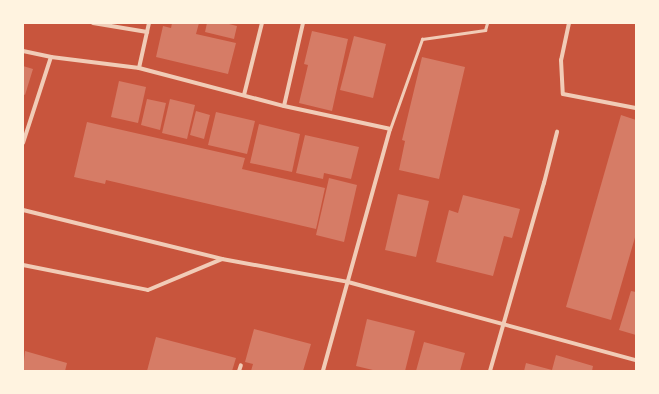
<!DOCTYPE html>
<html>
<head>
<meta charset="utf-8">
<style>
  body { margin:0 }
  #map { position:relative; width:659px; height:394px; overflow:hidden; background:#c8553d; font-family:"Sofia Sans Condensed",sans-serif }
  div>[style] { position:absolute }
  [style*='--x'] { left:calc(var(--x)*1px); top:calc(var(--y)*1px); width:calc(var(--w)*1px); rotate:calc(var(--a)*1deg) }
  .building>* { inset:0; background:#d67c66 }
  .service>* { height:3px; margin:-1.5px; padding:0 1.5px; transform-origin:1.5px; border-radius:1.5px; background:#f1ccb7 }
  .minor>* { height:4px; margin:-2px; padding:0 2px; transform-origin:2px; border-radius:2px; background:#f1ccb7 }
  span { translate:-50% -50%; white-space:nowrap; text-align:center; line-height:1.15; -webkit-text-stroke:3px #fff3e0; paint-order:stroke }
  .frame { position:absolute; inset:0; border:24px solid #fff3e0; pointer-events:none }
</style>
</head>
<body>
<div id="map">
  <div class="building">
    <i style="clip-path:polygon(172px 23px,199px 23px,196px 34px,236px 43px,228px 74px,156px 57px,163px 26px,171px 28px)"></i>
    <i style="clip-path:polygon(207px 23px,225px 23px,237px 26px,234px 39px,205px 32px)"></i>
    <i style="clip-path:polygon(312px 31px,348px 39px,332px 111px,299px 103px,308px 65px,304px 64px)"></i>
    <i style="clip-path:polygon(354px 36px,386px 44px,373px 98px,340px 90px)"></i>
    <i style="clip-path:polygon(422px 57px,465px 67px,439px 179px,399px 170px,405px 141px,402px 140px)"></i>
    <i style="clip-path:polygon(23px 66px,33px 69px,25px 95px,23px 94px)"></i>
    <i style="clip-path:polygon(119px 81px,146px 87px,138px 123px,111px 117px)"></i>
    <i style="clip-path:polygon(147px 99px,166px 103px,160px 130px,141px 125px)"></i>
    <i style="clip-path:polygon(170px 99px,195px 105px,187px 139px,162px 133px)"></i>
    <i style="clip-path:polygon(196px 111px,210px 115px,204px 139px,190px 135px)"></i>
    <i style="clip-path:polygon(216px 112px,255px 121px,247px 154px,208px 145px)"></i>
    <i style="clip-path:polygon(621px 115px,636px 120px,636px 234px,611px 320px,566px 307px)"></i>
    <i style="clip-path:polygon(87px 122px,245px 158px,242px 169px,325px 188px,316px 229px,106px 180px,105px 184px,74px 177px)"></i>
    <i style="clip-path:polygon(259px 124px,300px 134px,292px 172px,250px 163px)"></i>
    <i style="clip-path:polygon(305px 135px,359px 147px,351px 179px,324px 173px,323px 179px,296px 173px)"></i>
    <i style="clip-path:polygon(329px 178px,357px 185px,344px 242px,316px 235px)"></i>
    <i style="clip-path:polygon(398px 194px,429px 201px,416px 257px,385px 250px)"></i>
    <i style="clip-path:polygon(463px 195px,520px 209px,512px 238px,504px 236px,493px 276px,436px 262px,449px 210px,458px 213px)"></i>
    <i style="clip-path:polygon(631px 291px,636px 292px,636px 335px,619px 330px)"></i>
    <i style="clip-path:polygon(367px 319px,415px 331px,405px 371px,377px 371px,356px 366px)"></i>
    <i style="clip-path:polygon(254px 329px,311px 344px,303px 371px,251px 371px,253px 364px,245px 362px)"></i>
    <i style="clip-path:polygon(156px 337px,236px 358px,232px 371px,147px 371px)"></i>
    <i style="clip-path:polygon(424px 342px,465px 353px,460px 371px,416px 371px)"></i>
    <i style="clip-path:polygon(25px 351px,67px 363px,65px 371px,23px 371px)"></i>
    <i style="clip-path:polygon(556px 355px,593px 366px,592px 371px,524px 371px,526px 363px,552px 370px)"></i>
  </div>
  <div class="service">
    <i style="--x:390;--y:129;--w:96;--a:-70.4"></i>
    <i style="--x:422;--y:39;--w:64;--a:-8.1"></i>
    <i style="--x:485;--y:30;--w:7;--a:-74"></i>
  </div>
  <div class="minor">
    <i style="--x:93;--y:23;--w:55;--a:9.5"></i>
    <i style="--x:569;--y:23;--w:38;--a:102"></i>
    <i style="--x:561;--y:60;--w:34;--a:87"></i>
    <i style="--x:563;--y:94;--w:74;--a:10.9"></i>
    <i style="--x:23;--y:51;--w:29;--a:12"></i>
    <i style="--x:139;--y:68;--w:46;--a:-77.5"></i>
    <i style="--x:244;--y:95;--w:74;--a:-76"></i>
    <i style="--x:284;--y:106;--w:85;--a:-77.1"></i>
    <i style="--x:23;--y:143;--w:90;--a:-72"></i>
    <i style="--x:51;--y:57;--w:89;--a:7.1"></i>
    <i style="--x:139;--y:68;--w:150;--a:14.7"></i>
    <i style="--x:284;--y:106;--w:108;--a:12.2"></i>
    <i style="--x:390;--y:129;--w:251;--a:105.5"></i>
    <i style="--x:23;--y:210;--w:205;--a:13.8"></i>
    <i style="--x:222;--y:259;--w:128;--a:10.3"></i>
    <i style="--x:348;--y:282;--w:298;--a:15.2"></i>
    <i style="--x:23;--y:265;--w:127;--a:11.3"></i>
    <i style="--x:148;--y:290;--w:80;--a:-22.7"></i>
    <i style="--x:239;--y:371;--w:6;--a:-72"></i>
    <i style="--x:490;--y:371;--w:196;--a:-74"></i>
    <i style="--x:544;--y:183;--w:53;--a:-75.7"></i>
  </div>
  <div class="frame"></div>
</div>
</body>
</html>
